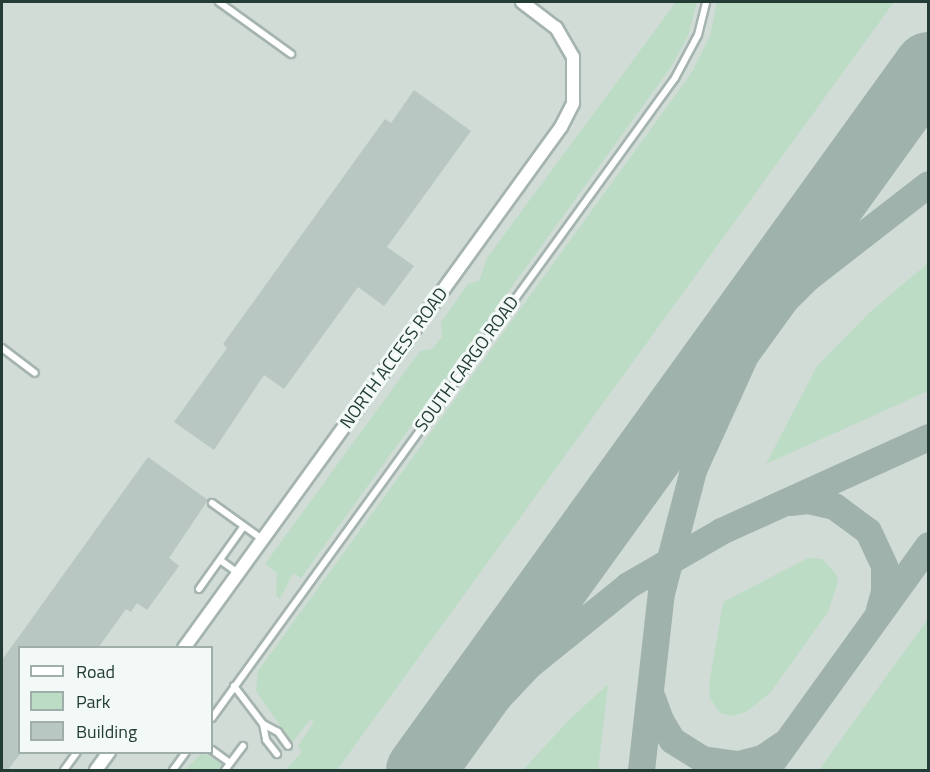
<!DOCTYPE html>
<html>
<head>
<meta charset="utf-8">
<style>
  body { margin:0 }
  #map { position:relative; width:930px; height:772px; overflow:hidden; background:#e2ece8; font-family:"Titillium Web",sans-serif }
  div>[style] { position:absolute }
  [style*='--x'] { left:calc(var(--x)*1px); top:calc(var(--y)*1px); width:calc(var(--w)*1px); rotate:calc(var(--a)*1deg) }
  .built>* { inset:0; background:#d1dcd7 }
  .green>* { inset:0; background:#bcdcc5 }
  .taxiway>* { height:27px; margin:-13.5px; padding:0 13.5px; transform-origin:13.5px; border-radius:13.5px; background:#a0b2ac }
  .runway>* { height:69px; margin:-34.5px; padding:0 34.5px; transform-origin:34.5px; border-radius:34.5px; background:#a0b2ac }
  .building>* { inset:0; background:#b8c7c1 }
  .roads { filter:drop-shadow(2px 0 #a5b4af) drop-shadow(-2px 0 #a5b4af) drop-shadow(0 2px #a5b4af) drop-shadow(0 -2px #a5b4af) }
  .service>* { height:6px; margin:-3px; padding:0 3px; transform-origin:3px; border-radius:3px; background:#fff }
  .minor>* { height:12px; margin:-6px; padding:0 6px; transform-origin:6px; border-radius:6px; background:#fff }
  span { translate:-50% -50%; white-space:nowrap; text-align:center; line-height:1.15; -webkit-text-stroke:6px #f3f9f6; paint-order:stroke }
  .street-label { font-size:18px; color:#233d36 }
  .frame { position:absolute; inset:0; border:3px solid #233d36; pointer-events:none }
  .legend { position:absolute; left:18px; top:646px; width:195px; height:108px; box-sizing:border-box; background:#f3f9f6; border:2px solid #a0aea9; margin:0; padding:8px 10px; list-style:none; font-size:18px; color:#233d36 }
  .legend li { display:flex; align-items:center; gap:12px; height:30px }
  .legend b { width:30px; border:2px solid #a0aea9 }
</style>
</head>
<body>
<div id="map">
  <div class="built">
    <i style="clip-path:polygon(evenodd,2px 2px,928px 2px,928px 770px,2px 770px,2px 2px,20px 648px,212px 648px,212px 752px,20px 752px,20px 648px)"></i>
  </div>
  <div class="green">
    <i style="clip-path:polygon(676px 2px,697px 2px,688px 36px,671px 67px,301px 578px,293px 573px,280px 599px,276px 596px,277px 573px,265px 564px,420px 351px,432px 349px,442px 337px,441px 322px,468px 284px,479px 281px,487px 258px)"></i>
    <i style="clip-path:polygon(717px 2px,894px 2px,337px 770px,285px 770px,302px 752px,298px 746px,314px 722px,310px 720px,292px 743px,256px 691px,258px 671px,690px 75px,710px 36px)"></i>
    <i style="clip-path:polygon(928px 263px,928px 391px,766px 464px,817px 366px,870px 312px)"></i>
    <i style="clip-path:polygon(808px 558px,822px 559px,836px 574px,838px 582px,828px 612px,770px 693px,746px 712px,732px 716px,720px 713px,710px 698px,709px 685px,723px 602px)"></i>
    <i style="clip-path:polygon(928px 619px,928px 770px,819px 770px,839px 742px)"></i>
    <i style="clip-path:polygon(608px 684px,598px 770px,523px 770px,569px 720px)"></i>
    <i style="clip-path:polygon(202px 753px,221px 763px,220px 770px,185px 770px)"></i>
  </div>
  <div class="taxiway">
    <i style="--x:781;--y:304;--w:37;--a:-45"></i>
    <i style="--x:807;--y:278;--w:153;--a:-37.8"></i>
    <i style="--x:641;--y:463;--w:147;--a:-49.1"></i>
    <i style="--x:790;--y:502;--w:18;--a:-6"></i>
    <i style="--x:808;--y:500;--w:27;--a:13"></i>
    <i style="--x:834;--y:506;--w:42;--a:36.3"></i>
    <i style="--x:868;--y:531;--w:38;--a:65"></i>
    <i style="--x:884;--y:566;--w:25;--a:90"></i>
    <i style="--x:884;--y:591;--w:20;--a:105"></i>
    <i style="--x:651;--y:695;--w:27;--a:70"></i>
    <i style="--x:660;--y:720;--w:23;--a:59"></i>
    <i style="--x:672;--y:740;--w:36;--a:32"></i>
    <i style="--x:702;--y:759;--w:36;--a:8"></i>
    <i style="--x:738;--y:764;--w:25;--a:-14"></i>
    <i style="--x:762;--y:758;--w:25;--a:-34"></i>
    <i style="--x:430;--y:770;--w:144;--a:-46.7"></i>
    <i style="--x:529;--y:665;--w:127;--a:-38.9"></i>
    <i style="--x:628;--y:585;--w:108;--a:-30.1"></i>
    <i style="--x:721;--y:531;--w:227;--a:-24.4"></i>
    <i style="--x:641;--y:770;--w:178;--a:-83.6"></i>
    <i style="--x:661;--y:593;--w:127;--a:-75.4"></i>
    <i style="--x:693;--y:470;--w:157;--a:-65.6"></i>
    <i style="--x:758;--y:327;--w:71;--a:-61.3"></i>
    <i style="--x:792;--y:265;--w:132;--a:-56.4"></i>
    <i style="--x:766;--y:770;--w:277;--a:-54.2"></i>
  </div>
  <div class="runway">
    <i style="--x:420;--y:770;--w:868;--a:-54.19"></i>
  </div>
  <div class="building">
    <i style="clip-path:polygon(414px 90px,471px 131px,387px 247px,414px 266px,384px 306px,358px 287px,284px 389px,264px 375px,214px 450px,174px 422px,227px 348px,223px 344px,385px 119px,391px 123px)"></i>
    <i style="clip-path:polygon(148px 457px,208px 500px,169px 558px,179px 566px,147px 610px,137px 603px,131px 612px,126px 609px,98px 648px,20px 648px,20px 754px,7px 771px,2px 771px,2px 660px)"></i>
  </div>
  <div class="roads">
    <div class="service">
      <i style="--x:219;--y:2;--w:89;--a:35.8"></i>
      <i style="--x:2;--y:348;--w:41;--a:37.1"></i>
      <i style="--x:212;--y:503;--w:62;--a:35.8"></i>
      <i style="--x:220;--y:560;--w:22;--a:36"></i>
      <i style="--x:199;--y:589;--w:77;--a:-54.5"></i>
      <i style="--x:234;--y:686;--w:48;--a:52.7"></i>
      <i style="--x:263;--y:724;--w:17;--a:28"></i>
      <i style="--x:278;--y:732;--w:17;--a:54"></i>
      <i style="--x:212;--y:718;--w:790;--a:-54.12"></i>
      <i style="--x:675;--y:78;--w:49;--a:-61.9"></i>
      <i style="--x:698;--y:35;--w:34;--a:-76"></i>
      <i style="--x:263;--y:724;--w:16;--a:79"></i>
      <i style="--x:266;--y:740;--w:18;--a:52"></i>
      <i style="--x:212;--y:750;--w:22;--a:36"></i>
      <i style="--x:64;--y:770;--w:22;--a:-54"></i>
      <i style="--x:173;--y:770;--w:22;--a:-54"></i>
      <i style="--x:225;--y:770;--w:30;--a:-53"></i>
    </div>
    <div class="minor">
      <i style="--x:184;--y:648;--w:643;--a:-54.11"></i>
      <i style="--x:561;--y:127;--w:27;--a:-63"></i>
      <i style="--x:573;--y:103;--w:46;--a:-90"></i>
      <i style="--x:573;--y:57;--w:34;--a:-120"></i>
      <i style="--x:556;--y:28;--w:43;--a:-142.6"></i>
      <i style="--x:96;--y:770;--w:22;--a:-54"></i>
    </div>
  </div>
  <div class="street-label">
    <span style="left:394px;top:358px;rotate:-54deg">NORTH ACCESS ROAD</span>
    <span style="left:467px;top:364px;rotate:-54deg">SOUTH CARGO ROAD</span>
  </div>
  <div class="frame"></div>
  <ul class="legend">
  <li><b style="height:8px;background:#fff"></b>Road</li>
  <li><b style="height:16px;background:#bcdcc5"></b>Park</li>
  <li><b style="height:16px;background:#b8c7c1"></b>Building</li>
  </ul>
</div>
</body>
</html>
